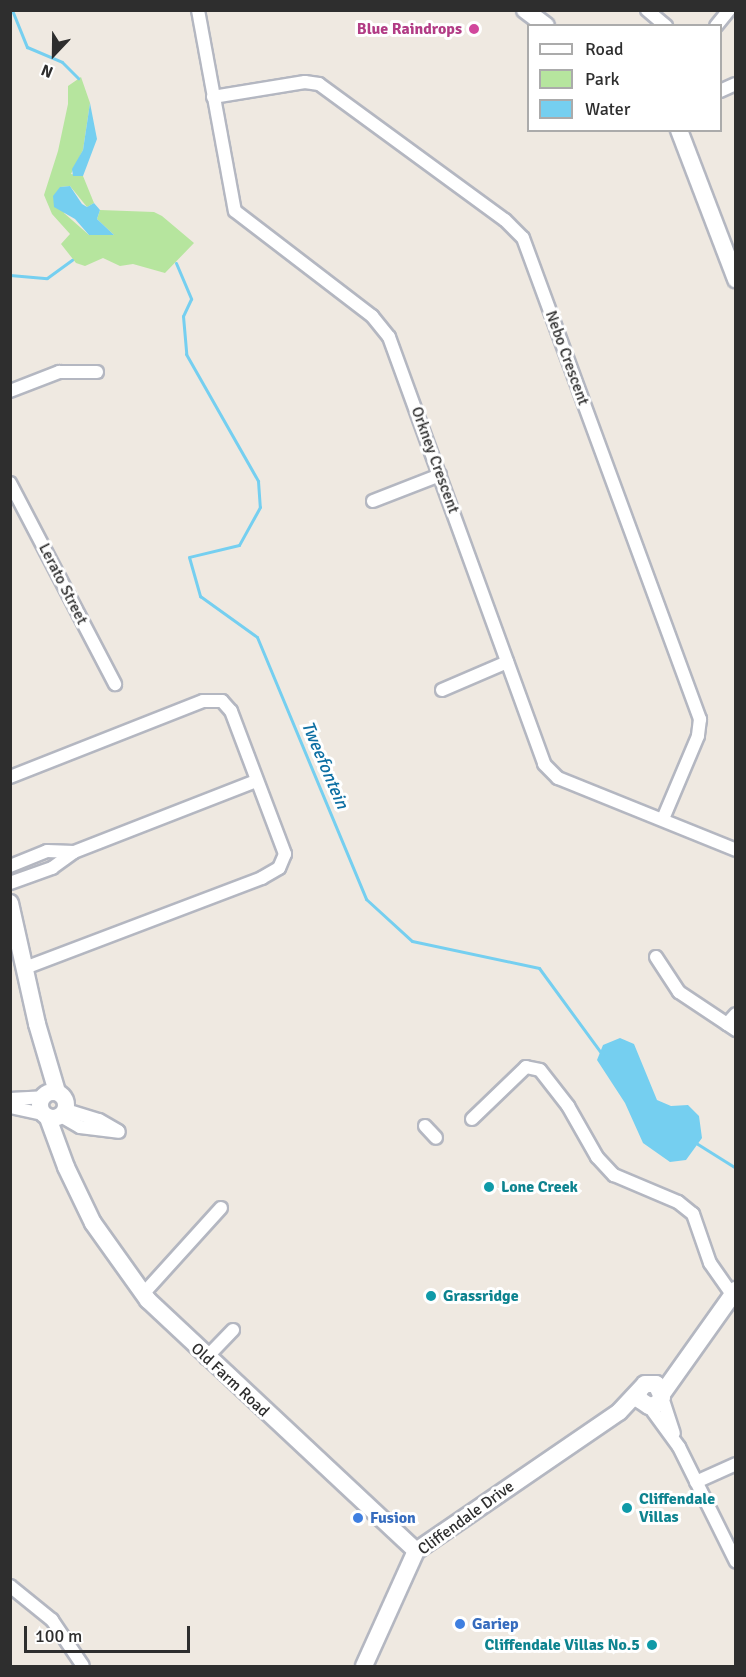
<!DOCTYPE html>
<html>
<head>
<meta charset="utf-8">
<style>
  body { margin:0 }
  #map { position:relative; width:746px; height:1677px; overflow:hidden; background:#efe9e1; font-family:Signika,sans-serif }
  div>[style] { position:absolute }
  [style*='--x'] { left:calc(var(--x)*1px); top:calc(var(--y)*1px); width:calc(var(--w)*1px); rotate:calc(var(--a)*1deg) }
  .green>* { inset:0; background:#b6e59e }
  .water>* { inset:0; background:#75cff0 }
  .stream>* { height:3px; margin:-1.5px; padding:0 1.5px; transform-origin:1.5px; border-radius:1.5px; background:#75cff0 }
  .roads { filter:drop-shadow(2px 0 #b4b7c1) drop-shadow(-2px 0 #b4b7c1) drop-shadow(0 2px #b4b7c1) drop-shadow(0 -2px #b4b7c1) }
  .street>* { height:12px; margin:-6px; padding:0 6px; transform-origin:6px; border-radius:6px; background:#fff }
  .secondary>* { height:16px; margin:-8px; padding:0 8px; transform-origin:8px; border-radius:8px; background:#fff }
  .secondary>.ring { margin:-8px; padding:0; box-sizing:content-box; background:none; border:16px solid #fff; border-radius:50% }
  .dots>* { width:16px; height:16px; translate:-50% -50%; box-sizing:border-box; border:3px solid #fff; border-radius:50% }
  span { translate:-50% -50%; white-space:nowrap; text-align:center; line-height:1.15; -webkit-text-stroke:6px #fff; paint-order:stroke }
  .hotel-label { font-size:16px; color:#b23c85; font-weight:700 }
  .right { translate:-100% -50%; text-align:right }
  .street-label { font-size:16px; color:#2e2e2e }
  .culture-label { font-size:16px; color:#0d838f; font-weight:700 }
  .left { translate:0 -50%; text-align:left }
  .shop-label { font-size:16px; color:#366cbe; font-weight:700 }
  .water-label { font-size:18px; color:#0d6fa3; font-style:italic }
  .frame { position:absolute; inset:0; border:12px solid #2e2e2e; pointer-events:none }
  .legend { position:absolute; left:527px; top:24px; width:195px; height:108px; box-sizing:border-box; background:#fff; border:2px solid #ababab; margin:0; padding:8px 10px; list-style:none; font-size:18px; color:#2e2e2e }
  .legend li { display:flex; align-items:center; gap:12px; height:30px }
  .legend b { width:30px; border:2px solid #ababab }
  .north { position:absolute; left:24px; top:24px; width:60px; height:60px; -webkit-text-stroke:4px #fff; paint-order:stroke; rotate:202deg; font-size:16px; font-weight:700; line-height:24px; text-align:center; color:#2e2e2e }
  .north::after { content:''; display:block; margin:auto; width:21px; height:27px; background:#2e2e2e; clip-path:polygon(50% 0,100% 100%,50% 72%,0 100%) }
  .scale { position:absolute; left:24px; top:1626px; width:166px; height:27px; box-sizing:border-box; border:3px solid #2e2e2e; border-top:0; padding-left:8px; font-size:18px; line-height:21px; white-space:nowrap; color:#2e2e2e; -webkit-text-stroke:4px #fff; paint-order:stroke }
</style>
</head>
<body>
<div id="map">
  <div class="green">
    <i style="clip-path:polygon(81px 77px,90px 103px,83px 150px,71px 174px,83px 176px,94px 203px,87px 207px,70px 186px,60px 187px,64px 213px,89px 235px,114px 235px,97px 219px,100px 210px,154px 212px,162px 216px,194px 243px,165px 273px,133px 264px,120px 266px,103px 258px,85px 266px,76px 263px,61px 244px,70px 234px,52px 214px,44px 195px,58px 151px,68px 104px,68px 86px)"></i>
  </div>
  <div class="water">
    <i style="clip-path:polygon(90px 103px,97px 139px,83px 176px,73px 176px,72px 169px,83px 150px)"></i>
    <i style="clip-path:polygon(70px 186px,82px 204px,87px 207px,94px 203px,100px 210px,97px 219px,114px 235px,89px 235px,75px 219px,54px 207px,53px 196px,60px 187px)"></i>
    <i style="clip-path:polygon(620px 1038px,634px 1044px,657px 1100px,671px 1106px,688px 1105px,699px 1116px,702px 1138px,686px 1160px,670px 1162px,643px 1143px,625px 1103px,597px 1060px,603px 1045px)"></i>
  </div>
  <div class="stream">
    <i style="--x:12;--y:10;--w:40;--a:68"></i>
    <i style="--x:27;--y:47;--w:38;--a:23"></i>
    <i style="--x:62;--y:62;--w:23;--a:45"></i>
    <i style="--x:176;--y:263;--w:39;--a:67"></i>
    <i style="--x:191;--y:299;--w:19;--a:115"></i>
    <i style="--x:183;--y:316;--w:38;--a:85"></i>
    <i style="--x:186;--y:354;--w:146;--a:60.4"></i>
    <i style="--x:258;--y:481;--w:26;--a:86"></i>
    <i style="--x:260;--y:507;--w:43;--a:118.9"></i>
    <i style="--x:239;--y:545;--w:51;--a:166.5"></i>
    <i style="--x:189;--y:557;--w:41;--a:74.2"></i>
    <i style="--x:200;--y:596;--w:70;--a:35.7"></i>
    <i style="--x:257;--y:637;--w:284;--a:67.4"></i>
    <i style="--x:366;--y:899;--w:62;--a:42.4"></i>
    <i style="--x:412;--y:941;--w:130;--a:12"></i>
    <i style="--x:539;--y:968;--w:107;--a:53.8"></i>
    <i style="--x:10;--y:275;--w:37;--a:5"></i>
    <i style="--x:47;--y:278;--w:31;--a:-36"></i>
    <i style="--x:696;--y:1143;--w:47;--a:32"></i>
  </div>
  <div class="roads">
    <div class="street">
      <i style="--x:198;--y:10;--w:204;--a:79.6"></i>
      <i style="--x:235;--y:211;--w:173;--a:37.5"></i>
      <i style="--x:372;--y:316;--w:27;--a:51"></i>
      <i style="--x:389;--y:337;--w:454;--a:70"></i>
      <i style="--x:544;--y:764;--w:20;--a:45"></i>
      <i style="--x:558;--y:778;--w:192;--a:22"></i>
      <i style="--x:647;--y:10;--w:25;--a:40"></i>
      <i style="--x:716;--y:26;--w:21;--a:-51"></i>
      <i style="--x:720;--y:91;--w:17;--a:-24"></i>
      <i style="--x:213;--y:97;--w:93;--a:-9.3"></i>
      <i style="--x:305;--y:82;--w:14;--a:8"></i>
      <i style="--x:319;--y:84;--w:230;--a:36.2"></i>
      <i style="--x:505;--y:220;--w:25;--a:45"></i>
      <i style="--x:523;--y:238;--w:513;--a:69.8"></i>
      <i style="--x:700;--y:719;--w:17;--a:97"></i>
      <i style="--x:698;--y:736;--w:90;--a:112.9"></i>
      <i style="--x:10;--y:391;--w:53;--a:-21.2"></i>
      <i style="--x:59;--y:372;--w:38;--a:0"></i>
      <i style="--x:10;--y:483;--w:227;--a:62.4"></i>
      <i style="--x:373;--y:501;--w:72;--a:-21.2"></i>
      <i style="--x:442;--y:690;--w:71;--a:-23.3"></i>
      <i style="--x:10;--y:777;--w:207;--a:-21.5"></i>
      <i style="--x:203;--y:701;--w:19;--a:0"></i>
      <i style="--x:222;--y:701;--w:13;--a:48"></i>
      <i style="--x:231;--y:711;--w:153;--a:69.3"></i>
      <i style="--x:285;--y:854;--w:15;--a:113"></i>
      <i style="--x:279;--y:868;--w:20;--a:150"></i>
      <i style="--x:262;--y:878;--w:254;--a:159.2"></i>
      <i style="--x:10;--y:866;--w:40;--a:-22"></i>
      <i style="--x:47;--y:851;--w:27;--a:2"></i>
      <i style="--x:10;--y:883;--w:45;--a:-19.7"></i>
      <i style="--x:52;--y:868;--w:27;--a:-36"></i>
      <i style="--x:74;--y:852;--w:195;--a:-21.3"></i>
      <i style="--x:656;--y:957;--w:42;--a:56.7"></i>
      <i style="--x:679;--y:992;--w:69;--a:33.7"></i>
      <i style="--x:727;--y:1024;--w:13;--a:-48"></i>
      <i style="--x:10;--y:1099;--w:33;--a:-3"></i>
      <i style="--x:10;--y:1107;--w:34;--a:12"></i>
      <i style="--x:66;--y:1110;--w:34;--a:17"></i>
      <i style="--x:99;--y:1120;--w:22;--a:30"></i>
      <i style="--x:61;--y:1116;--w:22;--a:30"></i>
      <i style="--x:80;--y:1127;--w:39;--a:7"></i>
      <i style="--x:472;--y:1119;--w:75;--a:-43.9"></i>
      <i style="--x:526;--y:1067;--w:14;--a:12"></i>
      <i style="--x:540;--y:1070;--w:46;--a:52.1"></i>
      <i style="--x:568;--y:1106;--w:59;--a:60.4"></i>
      <i style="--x:597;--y:1157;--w:25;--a:47"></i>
      <i style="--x:614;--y:1175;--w:69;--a:22.9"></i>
      <i style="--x:678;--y:1202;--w:19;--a:39"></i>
      <i style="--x:693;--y:1214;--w:52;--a:70.9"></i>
      <i style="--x:710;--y:1263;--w:38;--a:55"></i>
      <i style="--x:425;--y:1126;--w:16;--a:47"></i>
      <i style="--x:143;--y:1294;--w:116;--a:-47.8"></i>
      <i style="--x:206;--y:1358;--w:39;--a:-46"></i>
      <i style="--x:662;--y:1397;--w:38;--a:72"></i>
      <i style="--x:649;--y:1406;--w:51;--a:53.8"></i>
      <i style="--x:679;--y:1447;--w:128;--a:63.6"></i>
      <i style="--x:696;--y:1482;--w:44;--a:-24.2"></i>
      <i style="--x:10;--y:1586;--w:54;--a:39"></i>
      <i style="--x:52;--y:1620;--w:55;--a:56"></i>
    </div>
    <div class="secondary">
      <i style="--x:525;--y:10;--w:26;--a:37"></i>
      <i style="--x:679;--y:130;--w:160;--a:69.1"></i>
      <i style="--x:10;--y:903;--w:124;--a:77.4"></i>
      <i style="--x:37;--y:1024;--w:71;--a:73.6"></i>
      <i class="ring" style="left:40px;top:1092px;width:10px;height:10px"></i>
      <i style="--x:48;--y:1118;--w:52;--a:69.8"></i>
      <i style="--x:66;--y:1167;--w:62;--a:64.3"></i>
      <i style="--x:93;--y:1223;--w:95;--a:54.5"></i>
      <i style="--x:148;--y:1300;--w:367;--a:43.1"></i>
      <i style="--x:662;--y:1394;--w:128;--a:-54.6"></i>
      <i style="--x:364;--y:1666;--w:126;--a:-65.7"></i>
      <i style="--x:416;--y:1551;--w:246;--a:-34.4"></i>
      <i style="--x:619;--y:1412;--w:38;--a:-47"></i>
      <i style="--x:645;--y:1384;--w:11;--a:0"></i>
      <i style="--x:656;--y:1384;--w:14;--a:65"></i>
      <i style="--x:662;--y:1397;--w:9;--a:126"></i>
      <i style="--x:657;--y:1404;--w:8;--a:166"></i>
      <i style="--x:649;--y:1406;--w:11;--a:-146"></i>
      <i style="--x:640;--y:1400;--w:7;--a:-106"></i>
    </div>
  </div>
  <div class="dots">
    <i style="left:474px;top:29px;background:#d1479c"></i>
    <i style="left:489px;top:1187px;background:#0f9aa8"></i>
    <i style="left:431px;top:1296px;background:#0f9aa8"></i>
    <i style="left:627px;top:1508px;background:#0f9aa8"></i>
    <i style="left:358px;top:1518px;background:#3f7fe0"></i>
    <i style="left:460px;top:1624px;background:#3f7fe0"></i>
    <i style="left:652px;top:1645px;background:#0f9aa8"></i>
  </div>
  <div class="hotel-label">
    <span class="right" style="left:462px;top:29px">Blue Raindrops</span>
  </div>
  <div class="street-label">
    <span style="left:567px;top:358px;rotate:70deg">Nebo Crescent</span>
    <span style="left:435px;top:460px;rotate:70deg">Orkney Crescent</span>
    <span style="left:63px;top:584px;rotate:63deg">Lerato Street</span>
    <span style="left:230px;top:1380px;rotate:43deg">Old Farm Road</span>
    <span style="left:466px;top:1518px;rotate:-36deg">Cliffendale Drive</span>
  </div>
  <div class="culture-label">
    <span class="left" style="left:501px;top:1187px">Lone Creek</span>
    <span class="left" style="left:443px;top:1296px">Grassridge</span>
    <span class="left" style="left:639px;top:1508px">Cliffendale<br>Villas</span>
    <span class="right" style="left:640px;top:1645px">Cliffendale Villas No.5</span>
  </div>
  <div class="shop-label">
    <span class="left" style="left:370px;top:1518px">Fusion</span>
    <span class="left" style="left:472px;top:1624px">Gariep</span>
  </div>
  <div class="water-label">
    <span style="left:325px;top:765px;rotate:67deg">Tweefontein</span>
  </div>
  <div class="frame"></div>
  <ul class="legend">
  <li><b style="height:8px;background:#fff"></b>Road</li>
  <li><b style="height:16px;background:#b6e59e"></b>Park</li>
  <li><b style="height:16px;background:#75cff0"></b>Water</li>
  </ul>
  <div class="north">N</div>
  <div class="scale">100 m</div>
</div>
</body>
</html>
